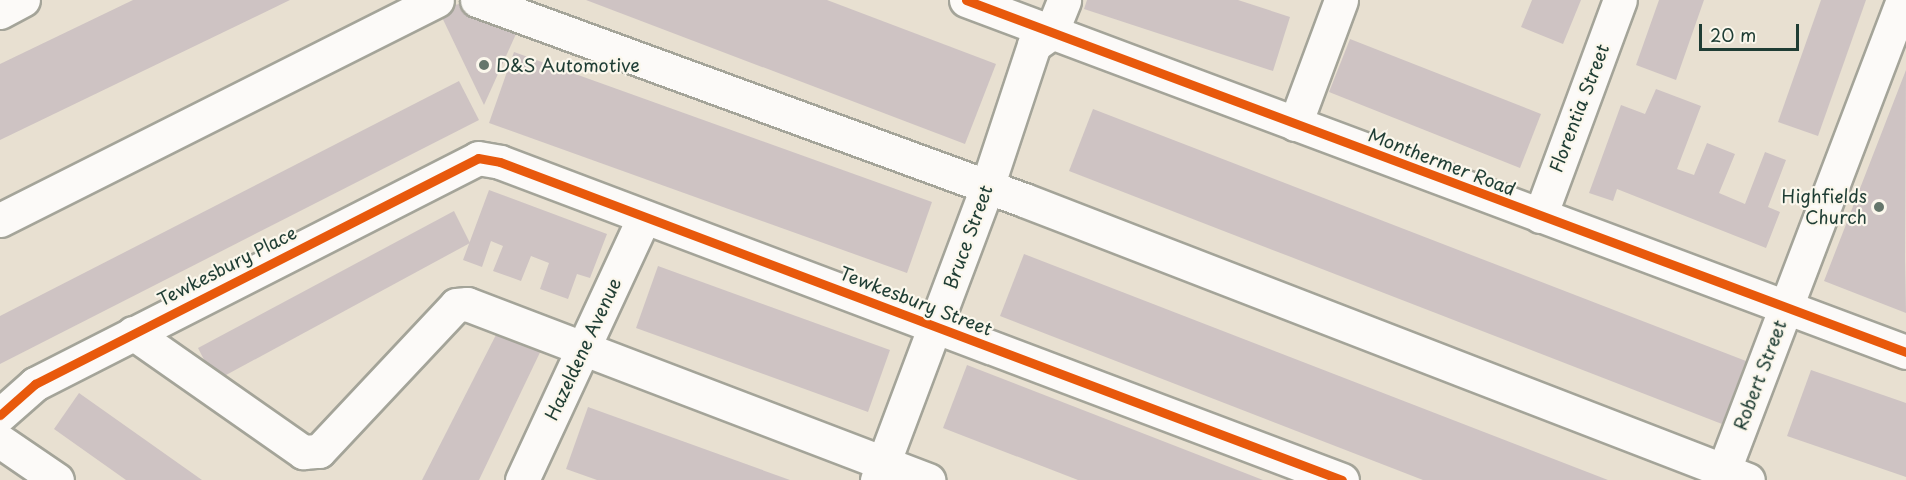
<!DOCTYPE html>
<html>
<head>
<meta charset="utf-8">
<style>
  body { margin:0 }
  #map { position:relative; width:1906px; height:480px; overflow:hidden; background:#e8e0d1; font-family:"Playpen Sans",sans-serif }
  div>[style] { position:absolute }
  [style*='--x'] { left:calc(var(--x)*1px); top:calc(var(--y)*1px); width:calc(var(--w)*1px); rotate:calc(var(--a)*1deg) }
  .building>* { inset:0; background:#cec3c3 }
  .roads { filter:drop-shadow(2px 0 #a4a499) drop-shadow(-2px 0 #a4a499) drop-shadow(0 2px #a4a499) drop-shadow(0 -2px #a4a499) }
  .minor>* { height:33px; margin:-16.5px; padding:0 16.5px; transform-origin:16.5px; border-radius:16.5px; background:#fcfaf8 }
  .cycleway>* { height:9px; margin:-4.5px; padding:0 4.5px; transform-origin:4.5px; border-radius:4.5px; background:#e8590c }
  .dots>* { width:16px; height:16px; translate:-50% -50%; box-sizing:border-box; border:3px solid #fbf7ec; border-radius:50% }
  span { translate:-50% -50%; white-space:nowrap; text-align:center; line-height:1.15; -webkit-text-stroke:4.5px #fbf7ec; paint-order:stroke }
  .poi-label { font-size:18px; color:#1f3d34 }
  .left { translate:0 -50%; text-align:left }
  .right { translate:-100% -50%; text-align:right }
  .street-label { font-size:18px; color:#1f3d34 }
  .scale { position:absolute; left:1699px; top:24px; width:100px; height:27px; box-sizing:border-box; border:3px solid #1f3d34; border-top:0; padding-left:8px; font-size:18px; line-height:21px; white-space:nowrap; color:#1f3d34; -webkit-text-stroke:4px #fbf7ec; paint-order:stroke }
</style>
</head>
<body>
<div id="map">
  <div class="building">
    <i style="clip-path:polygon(133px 0,290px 0,0 140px,0 64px)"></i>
    <i style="clip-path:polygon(586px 0,827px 0,996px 64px,965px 144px)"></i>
    <i style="clip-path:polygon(1087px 0,1238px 0,1290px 17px,1273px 71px,1084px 9px)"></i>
    <i style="clip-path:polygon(1532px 0,1581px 0,1563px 44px,1521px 27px)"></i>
    <i style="clip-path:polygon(1659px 0,1704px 0,1676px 80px,1636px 65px)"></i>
    <i style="clip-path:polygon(1821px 0,1866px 0,1818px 136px,1778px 122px)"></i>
    <i style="clip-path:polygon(459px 4px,520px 25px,484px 105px,438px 9px)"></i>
    <i style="clip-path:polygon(1350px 39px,1541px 114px,1520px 168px,1329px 92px)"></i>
    <i style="clip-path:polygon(514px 52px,932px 202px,907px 273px,489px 123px)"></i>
    <i style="clip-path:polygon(1906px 70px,1905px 260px,1906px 313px,1824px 281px)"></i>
    <i style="clip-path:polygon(459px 81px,479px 120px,0 364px,0 316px)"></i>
    <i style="clip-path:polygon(1656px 89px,1701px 106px,1677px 169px,1694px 175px,1707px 143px,1735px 154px,1719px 193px,1745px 204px,1765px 152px,1786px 160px,1768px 207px,1780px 212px,1766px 248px,1617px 189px,1613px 201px,1589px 193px,1621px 105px,1645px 114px)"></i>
    <i style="clip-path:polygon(1093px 109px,1746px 361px,1722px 424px,1069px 171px)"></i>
    <i style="clip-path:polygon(489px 190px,607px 234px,590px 278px,577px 274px,568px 299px,540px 289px,549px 263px,531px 256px,521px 281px,493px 271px,503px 246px,491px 241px,482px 267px,463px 260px)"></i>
    <i style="clip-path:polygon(454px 211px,470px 243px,215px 381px,198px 348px)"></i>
    <i style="clip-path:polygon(1024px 254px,1608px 480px,1423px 480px,1000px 316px)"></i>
    <i style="clip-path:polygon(658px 266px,890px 350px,868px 412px,636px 328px)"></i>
    <i style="clip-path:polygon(500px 327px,545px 342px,479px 480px,422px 480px)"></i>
    <i style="clip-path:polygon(967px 365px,1263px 480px,1078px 480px,943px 428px)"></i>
    <i style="clip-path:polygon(1811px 370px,1906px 403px,1906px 477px,1787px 436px)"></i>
    <i style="clip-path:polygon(79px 393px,202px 480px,126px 480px,54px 429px)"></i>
    <i style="clip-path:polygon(588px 407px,790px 480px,597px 480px,566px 469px)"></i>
  </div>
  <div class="roads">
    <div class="minor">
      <i style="--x:477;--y:0;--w:582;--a:20.08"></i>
      <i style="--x:1024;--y:200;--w:776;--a:21.14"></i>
      <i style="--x:966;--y:0;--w:1004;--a:20.53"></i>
      <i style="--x:0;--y:12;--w:26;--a:-28"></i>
      <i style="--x:1295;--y:124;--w:132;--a:-69.6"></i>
      <i style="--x:1540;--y:216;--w:230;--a:-69.7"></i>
      <i style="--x:0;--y:220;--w:489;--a:-26.7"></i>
      <i style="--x:133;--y:333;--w:208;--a:35"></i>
      <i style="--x:303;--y:452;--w:16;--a:-4"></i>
      <i style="--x:319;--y:451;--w:200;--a:-46.8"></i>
      <i style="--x:456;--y:305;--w:11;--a:-5"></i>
      <i style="--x:467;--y:304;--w:494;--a:20.9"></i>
      <i style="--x:0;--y:415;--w:47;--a:-41.5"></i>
      <i style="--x:35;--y:384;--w:497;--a:-27"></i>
      <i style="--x:478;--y:158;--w:22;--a:10"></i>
      <i style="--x:500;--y:162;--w:900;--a:20.69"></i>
      <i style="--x:0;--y:441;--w:69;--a:34.4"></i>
      <i style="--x:522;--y:480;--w:290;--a:-65.1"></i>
      <i style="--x:877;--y:480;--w:313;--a:-69.4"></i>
      <i style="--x:987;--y:187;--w:150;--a:-71.7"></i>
      <i style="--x:1034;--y:45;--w:21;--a:-35"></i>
      <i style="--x:1051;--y:33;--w:35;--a:-68"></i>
      <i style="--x:1720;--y:480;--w:514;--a:-69.13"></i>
    </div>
  </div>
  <div class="cycleway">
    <i style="--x:966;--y:0;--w:1004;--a:20.53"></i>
    <i style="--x:0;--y:415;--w:47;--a:-41.5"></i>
    <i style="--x:35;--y:384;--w:497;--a:-27"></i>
    <i style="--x:478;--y:158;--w:22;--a:10"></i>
    <i style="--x:500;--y:162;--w:900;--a:20.69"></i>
  </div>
  <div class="dots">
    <i style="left:484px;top:65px;background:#65766b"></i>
    <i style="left:1879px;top:207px;background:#65766b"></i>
  </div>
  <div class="poi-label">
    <span class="left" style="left:496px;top:65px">D&amp;S Automotive</span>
    <span class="right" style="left:1867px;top:207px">Highfields<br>Church</span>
  </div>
  <div class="street-label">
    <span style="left:1579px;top:108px;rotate:-69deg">Florentia Street</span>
    <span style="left:1442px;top:162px;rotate:21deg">Monthermer Road</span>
    <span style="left:968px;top:237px;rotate:-70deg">Bruce Street</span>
    <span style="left:227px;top:266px;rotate:-27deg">Tewkesbury Place</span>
    <span style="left:916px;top:301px;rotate:21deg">Tewkesbury Street</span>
    <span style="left:583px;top:349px;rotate:-65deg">Hazeldene Avenue</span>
    <span style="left:1760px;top:375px;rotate:-69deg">Robert Street</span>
  </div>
  <div class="scale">20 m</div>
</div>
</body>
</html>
